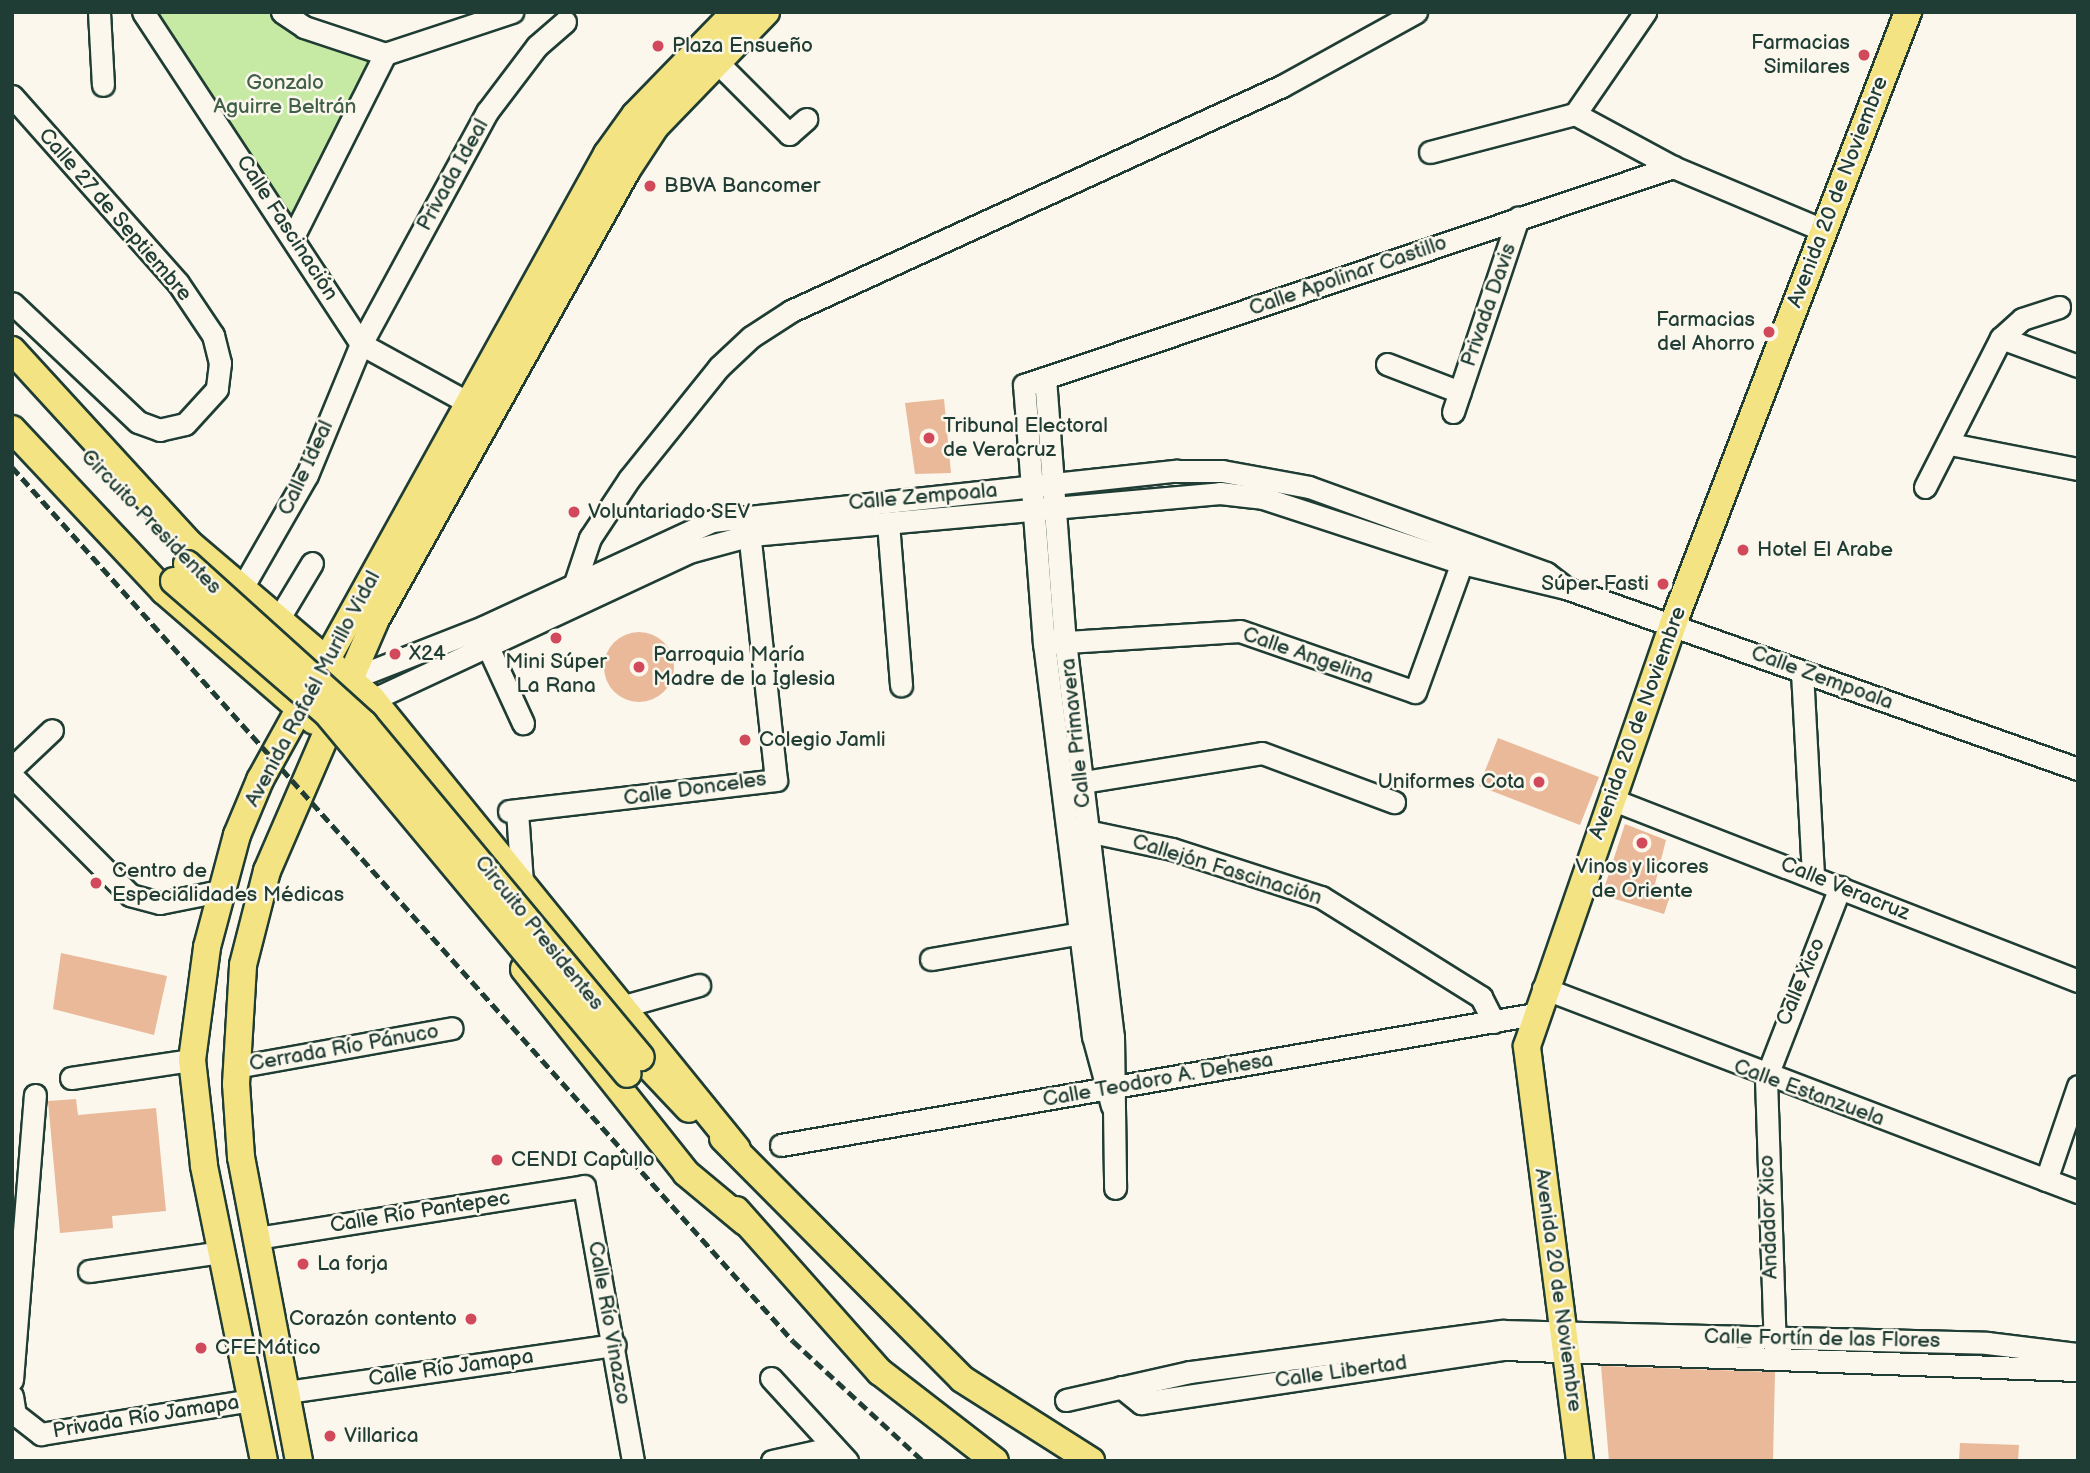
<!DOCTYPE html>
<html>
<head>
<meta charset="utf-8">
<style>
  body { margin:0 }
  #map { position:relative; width:2090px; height:1473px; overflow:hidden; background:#fbf7ec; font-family:"Balsamiq Sans",sans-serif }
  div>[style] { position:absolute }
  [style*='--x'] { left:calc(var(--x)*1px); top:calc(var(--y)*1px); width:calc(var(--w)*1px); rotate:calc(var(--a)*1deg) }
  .green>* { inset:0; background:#c6eaa4 }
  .building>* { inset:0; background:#e9b999 }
  .round { border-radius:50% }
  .roads { filter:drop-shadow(2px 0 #1f3d34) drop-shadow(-2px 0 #1f3d34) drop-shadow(0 2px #1f3d34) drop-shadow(0 -2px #1f3d34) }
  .minor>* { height:21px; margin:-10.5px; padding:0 10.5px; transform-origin:10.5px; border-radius:10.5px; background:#fbf7ec }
  .major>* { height:26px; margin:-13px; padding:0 13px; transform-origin:13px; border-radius:13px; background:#f4e382 }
  .rail>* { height:5px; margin-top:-2.5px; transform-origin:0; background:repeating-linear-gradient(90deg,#1f3d34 0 10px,transparent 0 15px) }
  .bridges { filter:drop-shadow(2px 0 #1f3d34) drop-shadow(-2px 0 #1f3d34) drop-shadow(0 2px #1f3d34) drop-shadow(0 -2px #1f3d34) }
  .major-bridge>* { height:26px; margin:-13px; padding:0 13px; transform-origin:13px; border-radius:13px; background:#f4e382 }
  .dots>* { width:19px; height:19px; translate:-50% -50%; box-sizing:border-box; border:4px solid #fbf7ec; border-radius:50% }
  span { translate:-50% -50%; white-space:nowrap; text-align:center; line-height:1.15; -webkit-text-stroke:5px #fbf7ec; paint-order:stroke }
  .poi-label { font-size:21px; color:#1f3d34 }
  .right { translate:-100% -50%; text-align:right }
  .left { translate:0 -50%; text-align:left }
  .park-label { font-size:21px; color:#40604a }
  .street-label { font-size:21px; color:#1f3d34 }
  .frame { position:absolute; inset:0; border:14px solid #1f3d34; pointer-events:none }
</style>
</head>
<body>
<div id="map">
  <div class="green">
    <i style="clip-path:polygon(143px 12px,282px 12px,385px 54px,294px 235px)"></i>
  </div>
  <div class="building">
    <i style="clip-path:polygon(944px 399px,951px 473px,915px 474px,905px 403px)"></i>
    <i class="round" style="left:604px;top:632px;width:70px;height:70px"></i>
    <i style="clip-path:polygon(1498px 738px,1599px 777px,1580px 825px,1479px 786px)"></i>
    <i style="clip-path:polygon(1625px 824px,1666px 840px,1655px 884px,1672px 890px,1664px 914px,1602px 895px)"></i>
    <i style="clip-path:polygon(61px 953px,167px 976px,154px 1035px,53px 1009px)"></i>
    <i style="clip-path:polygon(76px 1099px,78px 1115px,156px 1108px,166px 1211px,112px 1216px,113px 1228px,60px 1233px,48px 1101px)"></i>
    <i style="clip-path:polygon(1601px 1366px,1775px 1372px,1773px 1461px,1609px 1461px)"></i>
    <i style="clip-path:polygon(1960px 1443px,2019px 1445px,2018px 1461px,1959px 1461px)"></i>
  </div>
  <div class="roads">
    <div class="minor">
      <i style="--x:99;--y:12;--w:73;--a:86.9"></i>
      <i style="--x:143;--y:12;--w:397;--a:56.7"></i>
      <i style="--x:361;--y:344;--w:121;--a:28.7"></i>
      <i style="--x:282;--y:12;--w:27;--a:34"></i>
      <i style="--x:304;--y:27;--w:85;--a:18.4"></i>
      <i style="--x:385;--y:54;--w:134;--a:-18.3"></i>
      <i style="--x:717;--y:62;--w:102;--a:45"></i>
      <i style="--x:789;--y:134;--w:23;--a:-41"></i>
      <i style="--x:12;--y:96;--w:250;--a:48.4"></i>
      <i style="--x:178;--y:283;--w:63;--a:56.1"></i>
      <i style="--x:213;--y:335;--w:29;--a:76"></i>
      <i style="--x:220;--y:363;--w:26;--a:97"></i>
      <i style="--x:217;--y:389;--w:47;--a:132.4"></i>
      <i style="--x:185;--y:424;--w:26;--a:167"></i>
      <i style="--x:160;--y:430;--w:23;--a:-160"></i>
      <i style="--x:138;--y:422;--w:173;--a:-136.6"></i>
      <i style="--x:1575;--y:114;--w:111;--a:28.4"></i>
      <i style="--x:1673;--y:167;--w:163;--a:22.8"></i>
      <i style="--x:1575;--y:114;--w:124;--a:-55.5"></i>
      <i style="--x:1430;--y:152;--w:150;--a:-14.7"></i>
      <i style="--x:294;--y:235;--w:203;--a:-63.3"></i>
      <i style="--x:2001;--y:338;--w:82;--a:20"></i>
      <i style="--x:1387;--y:364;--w:78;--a:21"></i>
      <i style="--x:1045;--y:378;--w:264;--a:85.7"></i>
      <i style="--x:1065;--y:641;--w:398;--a:83.1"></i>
      <i style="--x:1113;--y:1036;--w:152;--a:89.2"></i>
      <i style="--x:1453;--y:412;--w:205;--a:-71.5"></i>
      <i style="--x:1950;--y:444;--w:130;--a:11.1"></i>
      <i style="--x:1925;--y:487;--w:167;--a:-63"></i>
      <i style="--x:2001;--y:338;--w:28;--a:-42"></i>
      <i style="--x:2022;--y:319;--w:39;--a:-18"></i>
      <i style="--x:888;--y:523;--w:163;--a:85.4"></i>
      <i style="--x:242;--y:588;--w:130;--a:-60.1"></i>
      <i style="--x:307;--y:475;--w:142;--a:-67.6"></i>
      <i style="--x:361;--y:344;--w:264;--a:-61.5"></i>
      <i style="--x:487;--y:112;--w:83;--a:-52.9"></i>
      <i style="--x:537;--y:46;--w:37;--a:-41"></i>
      <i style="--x:577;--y:593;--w:8;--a:-113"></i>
      <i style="--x:574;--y:586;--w:51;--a:-71.6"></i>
      <i style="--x:590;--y:538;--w:71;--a:-56.5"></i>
      <i style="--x:629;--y:479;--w:144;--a:-51.2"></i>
      <i style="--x:719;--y:367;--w:44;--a:-43.2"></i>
      <i style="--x:751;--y:337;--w:48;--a:-33"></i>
      <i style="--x:791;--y:311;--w:540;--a:-24.62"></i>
      <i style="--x:1282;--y:86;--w:153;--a:-28.9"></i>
      <i style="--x:279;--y:618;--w:64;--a:-59"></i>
      <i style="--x:1051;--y:643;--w:189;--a:-3.6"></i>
      <i style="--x:1240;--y:631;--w:185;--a:19.2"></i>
      <i style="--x:1415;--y:692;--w:150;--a:-70.1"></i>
      <i style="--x:488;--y:647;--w:84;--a:65.3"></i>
      <i style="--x:1802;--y:672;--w:203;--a:86.9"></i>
      <i style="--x:343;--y:682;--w:150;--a:-21.4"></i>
      <i style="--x:483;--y:627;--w:252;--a:-24.8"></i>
      <i style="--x:712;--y:521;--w:467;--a:-6.2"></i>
      <i style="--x:1176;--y:471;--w:46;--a:0"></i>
      <i style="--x:1222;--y:471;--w:88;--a:10.4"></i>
      <i style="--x:1309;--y:487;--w:252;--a:19.9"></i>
      <i style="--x:1546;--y:573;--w:20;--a:37"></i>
      <i style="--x:361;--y:705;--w:365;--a:-25"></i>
      <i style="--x:692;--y:551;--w:61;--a:-15.2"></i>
      <i style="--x:751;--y:535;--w:471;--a:-5.1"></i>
      <i style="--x:1220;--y:493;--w:43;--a:6.6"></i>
      <i style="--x:1263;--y:498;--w:209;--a:18.1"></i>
      <i style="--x:1462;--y:563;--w:107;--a:13.5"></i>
      <i style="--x:1566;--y:588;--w:543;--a:19.47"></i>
      <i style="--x:12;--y:768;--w:55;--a:-43.5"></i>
      <i style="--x:12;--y:776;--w:168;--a:45.2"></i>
      <i style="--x:130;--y:895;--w:31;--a:15"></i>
      <i style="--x:160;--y:903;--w:61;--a:-11.3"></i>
      <i style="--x:1071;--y:784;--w:193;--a:-9.2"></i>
      <i style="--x:1262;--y:753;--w:141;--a:20.4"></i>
      <i style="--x:1611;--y:799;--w:501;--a:21.29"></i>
      <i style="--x:509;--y:811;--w:269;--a:-6.6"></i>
      <i style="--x:776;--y:780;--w:259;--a:-96.2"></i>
      <i style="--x:517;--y:811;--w:72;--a:86"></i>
      <i style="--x:1087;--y:831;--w:87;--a:12"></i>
      <i style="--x:1172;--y:849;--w:157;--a:17.9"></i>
      <i style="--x:1321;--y:897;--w:189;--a:32"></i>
      <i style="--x:1481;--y:997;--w:28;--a:63"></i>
      <i style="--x:931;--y:959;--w:153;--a:-9.8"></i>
      <i style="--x:1543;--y:988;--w:573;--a:20.87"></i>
      <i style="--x:624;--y:1006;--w:78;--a:-15.6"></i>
      <i style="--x:236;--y:1067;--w:219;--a:-10.2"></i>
      <i style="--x:71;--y:1078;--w:122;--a:-8.5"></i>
      <i style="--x:1112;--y:1106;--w:73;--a:-105.2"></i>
      <i style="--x:1093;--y:1036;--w:395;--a:-97.1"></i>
      <i style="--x:1044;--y:644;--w:260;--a:-94.4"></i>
      <i style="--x:1024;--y:385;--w:685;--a:-18.57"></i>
      <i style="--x:781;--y:1145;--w:765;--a:-9.86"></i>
      <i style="--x:2046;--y:1180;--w:99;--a:-71.2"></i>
      <i style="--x:257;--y:1238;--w:331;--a:-9"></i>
      <i style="--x:584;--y:1186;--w:279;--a:79.9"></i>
      <i style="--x:89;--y:1271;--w:133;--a:-8.2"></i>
      <i style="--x:1775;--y:1350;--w:272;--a:-91.9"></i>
      <i style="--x:1766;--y:1078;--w:205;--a:-68.8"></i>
      <i style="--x:771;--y:1378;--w:113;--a:47.5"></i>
      <i style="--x:12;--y:1380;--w:286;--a:-85.4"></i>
      <i style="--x:1121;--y:1387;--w:26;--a:39"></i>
      <i style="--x:1141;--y:1403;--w:367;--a:-8.5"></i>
      <i style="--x:1504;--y:1349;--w:574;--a:2.1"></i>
      <i style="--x:287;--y:1392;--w:331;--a:-8.2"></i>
      <i style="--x:12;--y:1396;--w:18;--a:81"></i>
      <i style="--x:15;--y:1414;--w:33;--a:38"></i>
      <i style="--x:41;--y:1434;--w:213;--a:-9.2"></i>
      <i style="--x:1066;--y:1400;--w:127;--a:-12.7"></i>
      <i style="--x:1190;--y:1372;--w:315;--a:-7.5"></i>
      <i style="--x:1502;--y:1331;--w:485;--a:1.4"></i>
      <i style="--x:1987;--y:1343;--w:92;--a:6.9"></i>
      <i style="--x:772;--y:1461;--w:60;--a:-12.4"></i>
    </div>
    <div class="major">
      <i style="--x:12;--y:350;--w:263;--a:47.5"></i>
      <i style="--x:190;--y:544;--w:239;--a:40.4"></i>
      <i style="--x:372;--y:699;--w:579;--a:50.95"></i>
      <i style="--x:12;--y:429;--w:222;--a:46.8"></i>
      <i style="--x:164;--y:591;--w:198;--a:40.9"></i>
      <i style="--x:524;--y:969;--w:260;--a:51.5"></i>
      <i style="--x:686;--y:1173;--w:77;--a:39.7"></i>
      <i style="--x:640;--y:1057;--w:71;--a:46.7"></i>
      <i style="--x:723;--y:1138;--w:339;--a:45.2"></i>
      <i style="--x:962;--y:1379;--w:153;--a:32.4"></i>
      <i style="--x:736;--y:1210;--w:217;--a:48.4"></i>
      <i style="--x:880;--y:1372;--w:145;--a:37.7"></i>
      <i style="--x:264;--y:1461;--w:302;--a:-101.5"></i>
      <i style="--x:204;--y:1165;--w:106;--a:-96.5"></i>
      <i style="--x:192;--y:1060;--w:114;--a:-82.4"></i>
      <i style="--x:207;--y:947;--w:116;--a:-75"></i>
      <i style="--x:237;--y:835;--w:60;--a:-67.3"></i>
      <i style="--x:260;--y:780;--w:716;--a:-61"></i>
      <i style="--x:607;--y:154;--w:48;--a:-54.3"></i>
      <i style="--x:635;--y:115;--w:144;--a:-45.8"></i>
      <i style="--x:299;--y:1461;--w:309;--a:-100.8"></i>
      <i style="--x:241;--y:1157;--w:73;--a:-93.9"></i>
      <i style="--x:236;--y:1084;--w:119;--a:-86.6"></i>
      <i style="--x:243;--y:965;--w:97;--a:-75.7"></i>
      <i style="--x:267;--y:871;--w:272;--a:-66.6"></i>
      <i style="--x:375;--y:621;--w:517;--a:-60.81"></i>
      <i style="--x:627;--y:170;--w:51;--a:-56.9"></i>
      <i style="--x:655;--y:127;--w:160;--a:-46"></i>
      <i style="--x:1580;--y:1461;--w:418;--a:-97.3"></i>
      <i style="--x:1527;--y:1046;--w:447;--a:-70.9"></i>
      <i style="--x:1673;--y:624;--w:656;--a:-68.99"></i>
    </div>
  </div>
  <div class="rail">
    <i style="--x:12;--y:467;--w:1172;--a:48.22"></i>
    <i style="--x:793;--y:1341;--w:177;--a:42.7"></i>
  </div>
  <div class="bridges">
    <div class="major-bridge">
      <i style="--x:187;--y:564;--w:239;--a:42.1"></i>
      <i style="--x:364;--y:724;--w:433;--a:50.3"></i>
      <i style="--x:174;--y:581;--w:201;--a:40.8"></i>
      <i style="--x:326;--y:712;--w:471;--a:50.2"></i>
    </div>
  </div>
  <div class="dots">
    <i style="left:658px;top:46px;background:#d1495b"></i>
    <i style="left:1864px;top:55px;background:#d1495b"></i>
    <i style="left:650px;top:186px;background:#d1495b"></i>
    <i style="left:1769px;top:332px;background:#d1495b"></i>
    <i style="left:929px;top:438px;background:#d1495b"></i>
    <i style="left:574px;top:512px;background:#d1495b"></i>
    <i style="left:1743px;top:550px;background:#d1495b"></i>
    <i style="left:1663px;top:584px;background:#d1495b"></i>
    <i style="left:556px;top:638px;background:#d1495b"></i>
    <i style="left:395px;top:654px;background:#d1495b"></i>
    <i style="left:639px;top:667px;background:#d1495b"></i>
    <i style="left:745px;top:740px;background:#d1495b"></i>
    <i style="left:1539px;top:782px;background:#d1495b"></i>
    <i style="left:1642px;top:843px;background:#d1495b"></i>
    <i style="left:96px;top:883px;background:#d1495b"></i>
    <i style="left:497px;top:1160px;background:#d1495b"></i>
    <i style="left:303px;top:1264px;background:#d1495b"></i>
    <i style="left:471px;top:1319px;background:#d1495b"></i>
    <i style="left:201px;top:1348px;background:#d1495b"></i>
    <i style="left:330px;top:1436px;background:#d1495b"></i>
  </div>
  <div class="poi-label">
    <span class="right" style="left:1850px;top:55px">Farmacias<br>Similares</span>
    <span class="left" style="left:672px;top:46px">Plaza Ensueño</span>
    <span class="left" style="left:664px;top:186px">BBVA Bancomer</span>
    <span class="right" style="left:1755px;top:332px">Farmacias<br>del Ahorro</span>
    <span class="left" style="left:943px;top:438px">Tribunal Electoral<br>de Veracruz</span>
    <span class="left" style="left:588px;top:512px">Voluntariado SEV</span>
    <span class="left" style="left:1757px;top:550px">Hotel El Arabe</span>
    <span class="right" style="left:1649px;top:584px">Súper Fasti</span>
    <span class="left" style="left:409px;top:654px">X24</span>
    <span class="left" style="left:653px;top:667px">Parroquia María<br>Madre de la Iglesia</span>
    <span style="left:556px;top:674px">Mini Súper<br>La Rana</span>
    <span class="left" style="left:759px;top:740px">Colegio Jamli</span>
    <span class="right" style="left:1525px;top:782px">Uniformes Cota</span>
    <span style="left:1642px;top:879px">Vinos y licores<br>de Oriente</span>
    <span class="left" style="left:112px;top:883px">Centro de<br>Especialidades Médicas</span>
    <span class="left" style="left:511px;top:1160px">CENDI Capullo</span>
    <span class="left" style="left:317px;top:1264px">La forja</span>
    <span class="right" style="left:457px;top:1319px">Corazón contento</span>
    <span class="left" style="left:215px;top:1348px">CFEMático</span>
    <span class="left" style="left:344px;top:1436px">Villarica</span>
  </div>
  <div class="park-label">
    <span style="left:285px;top:95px">Gonzalo<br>Aguirre Beltrán</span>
  </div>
  <div class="street-label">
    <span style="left:453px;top:175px;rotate:-61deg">Privada Ideal</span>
    <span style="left:1838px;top:192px;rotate:-69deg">Avenida 20 de Noviembre</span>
    <span style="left:115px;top:215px;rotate:49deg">Calle 27 de Septiembre</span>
    <span style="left:287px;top:228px;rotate:57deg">Calle Fascinación</span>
    <span style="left:1348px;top:276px;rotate:-19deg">Calle Apolinar Castillo</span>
    <span style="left:1489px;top:305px;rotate:-71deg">Privada Davis</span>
    <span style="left:306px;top:468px;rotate:-65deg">Calle Ideal</span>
    <span style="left:923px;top:497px;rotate:-5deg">Calle Zempoala</span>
    <span style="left:151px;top:522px;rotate:46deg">Circuito Presidentes</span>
    <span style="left:1308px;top:656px;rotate:19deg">Calle Angelina</span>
    <span style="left:1822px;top:678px;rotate:20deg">Calle Zempoala</span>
    <span style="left:313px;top:689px;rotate:-62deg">Avenida Rafaél Murillo Vidal</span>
    <span style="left:1638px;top:723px;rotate:-70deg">Avenida 20 de Noviembre</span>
    <span style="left:1076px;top:733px;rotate:-96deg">Calle Primavera</span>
    <span style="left:695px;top:789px;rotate:-8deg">Calle Donceles</span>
    <span style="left:1227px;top:870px;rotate:17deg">Callejón Fascinación</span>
    <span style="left:1845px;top:889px;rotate:22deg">Calle Veracruz</span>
    <span style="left:539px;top:933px;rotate:51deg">Circuito Presidentes</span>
    <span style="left:1801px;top:982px;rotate:-67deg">Calle Xico</span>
    <span style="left:344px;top:1048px;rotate:-10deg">Cerrada Río Pánuco</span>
    <span style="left:1158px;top:1080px;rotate:-10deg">Calle Teodoro A. Dehesa</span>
    <span style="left:1809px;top:1093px;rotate:20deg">Calle Estanzuela</span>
    <span style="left:420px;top:1212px;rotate:-9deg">Calle Río Pantepec</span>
    <span style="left:1769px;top:1217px;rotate:-92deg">Andador Xico</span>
    <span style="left:1558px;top:1290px;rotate:82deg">Avenida 20 de Noviembre</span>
    <span style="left:609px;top:1323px;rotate:80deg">Calle Río Vinazco</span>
    <span style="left:1822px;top:1339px;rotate:1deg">Calle Fortín de las Flores</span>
    <span style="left:451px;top:1368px;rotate:-8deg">Calle Río Jamapa</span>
    <span style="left:1341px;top:1372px;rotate:-8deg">Calle Libertad</span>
    <span style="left:146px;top:1417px;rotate:-9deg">Privada Río Jamapa</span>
  </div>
  <div class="frame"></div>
</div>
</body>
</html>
